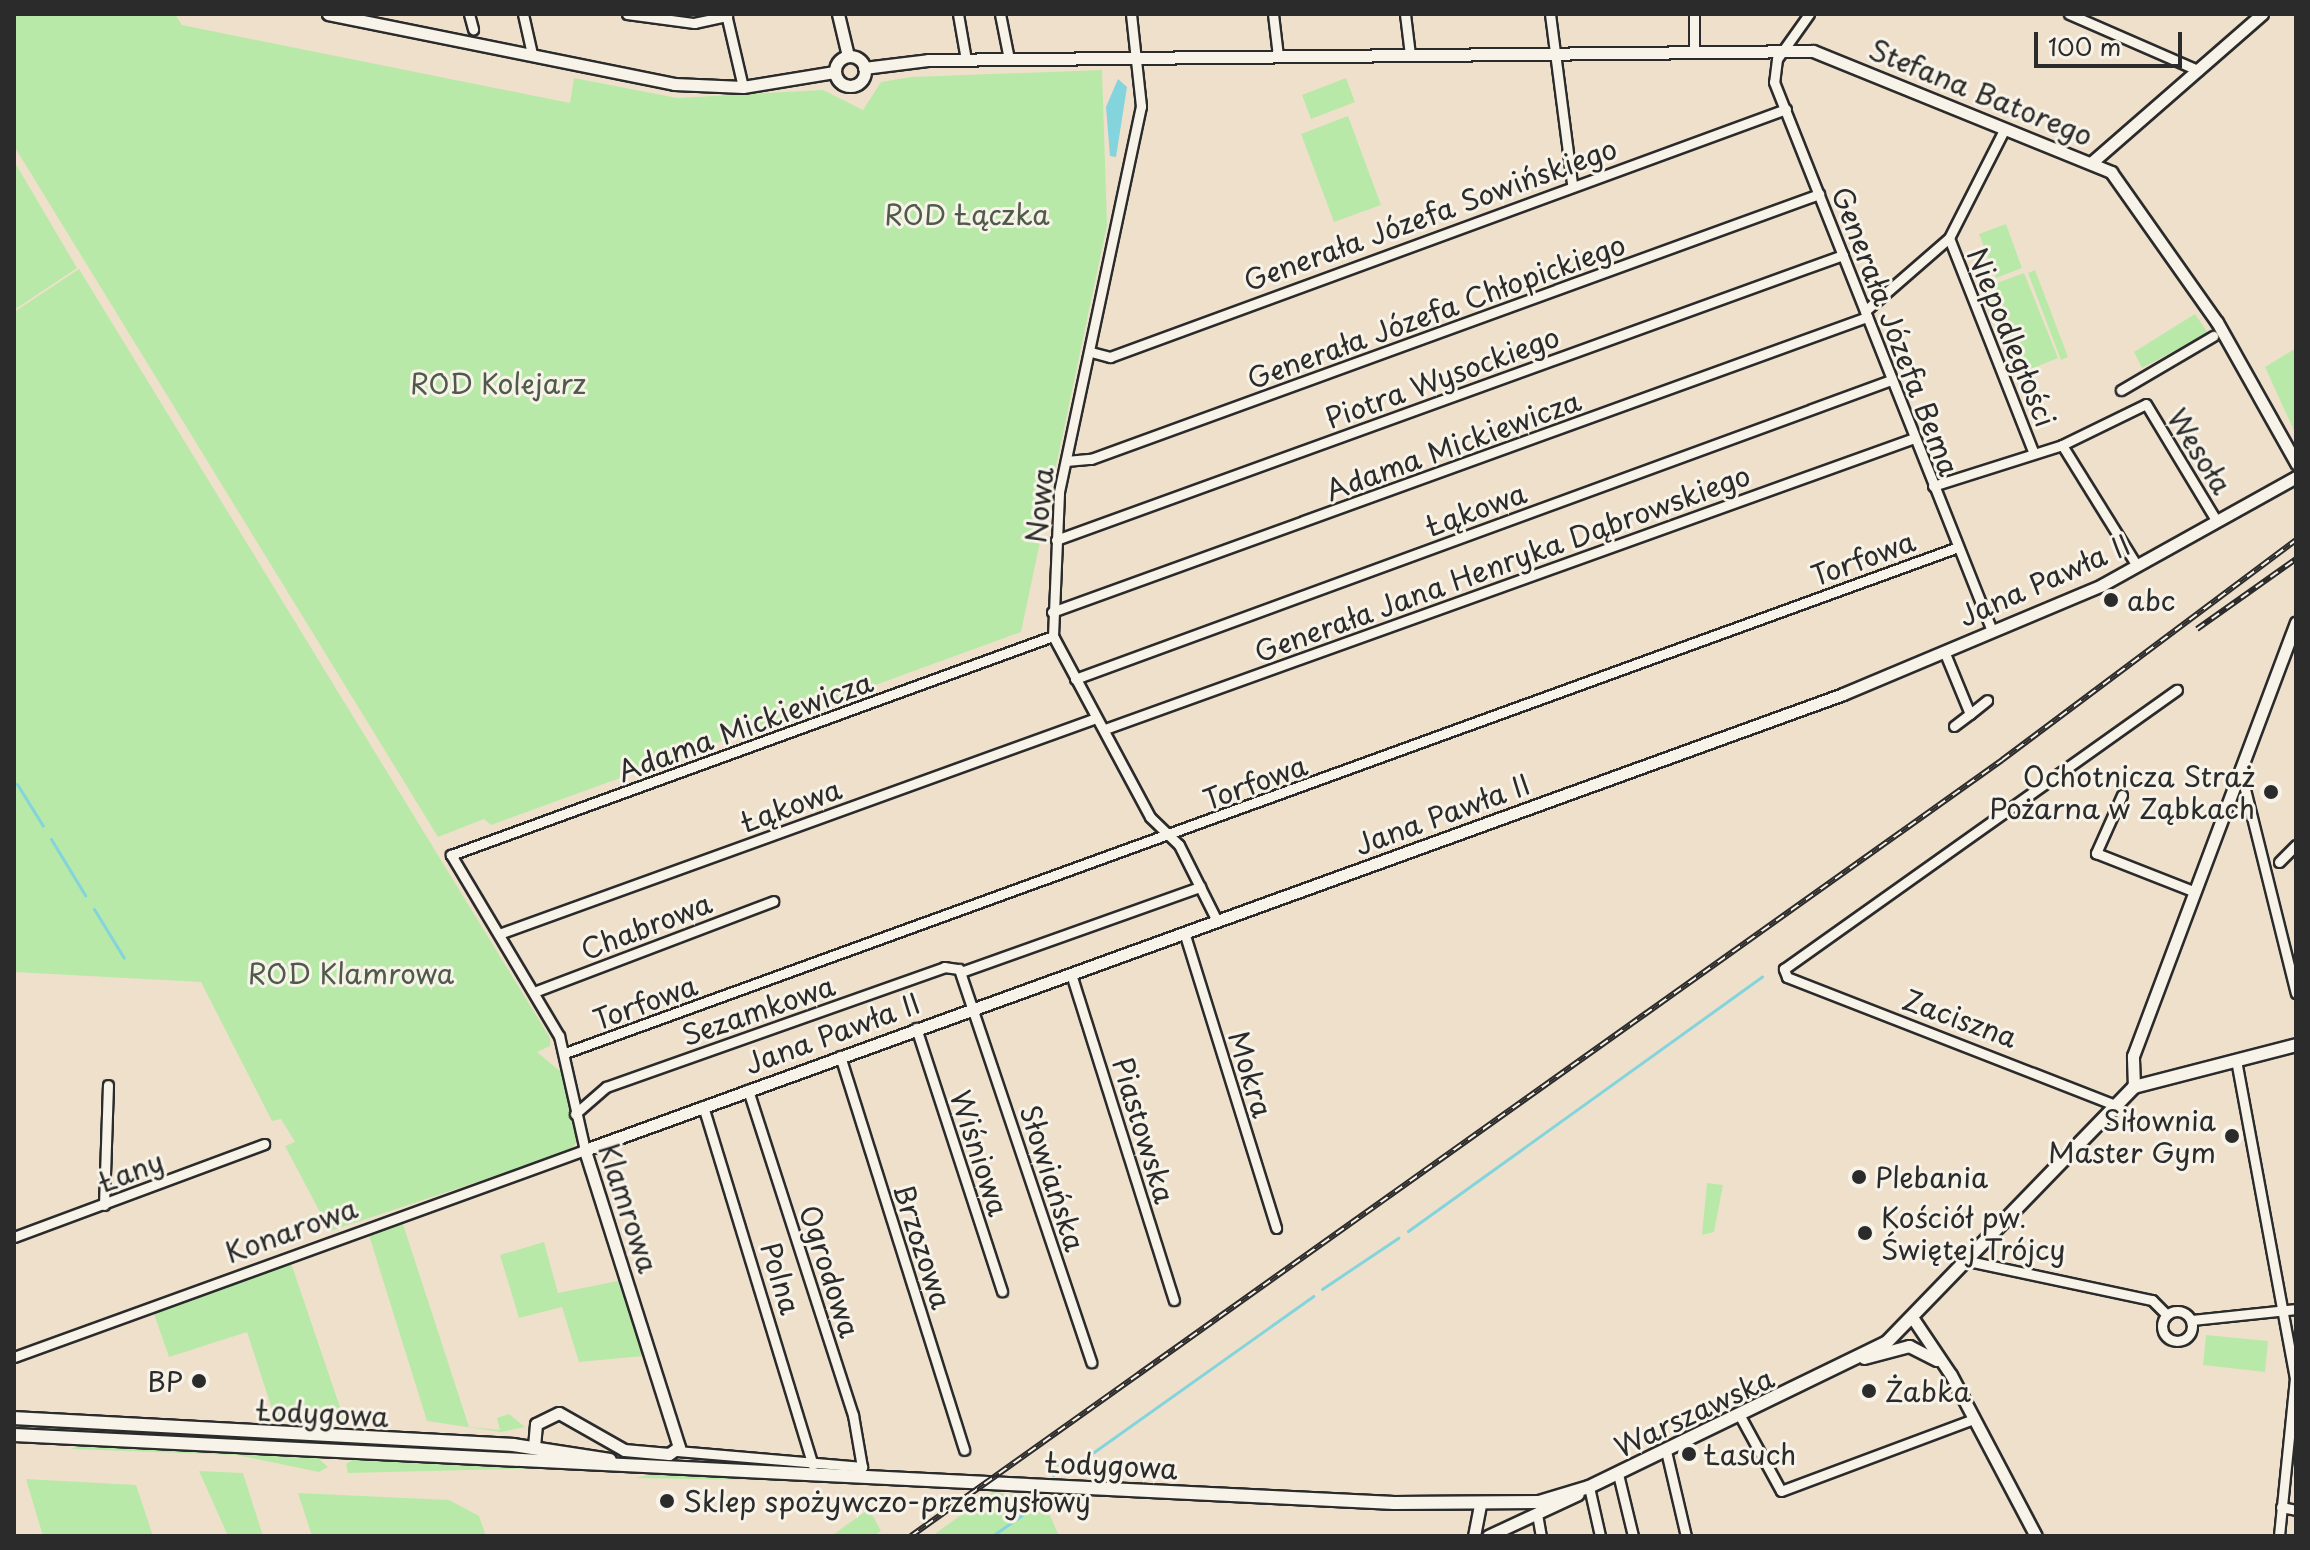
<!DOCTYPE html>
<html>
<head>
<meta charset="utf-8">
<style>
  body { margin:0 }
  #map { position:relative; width:2310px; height:1550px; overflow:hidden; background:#efe0cc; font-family:"Playpen Sans",sans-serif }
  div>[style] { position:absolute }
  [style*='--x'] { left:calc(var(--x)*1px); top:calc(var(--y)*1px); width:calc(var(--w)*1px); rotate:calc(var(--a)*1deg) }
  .green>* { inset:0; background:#b9e9a8 }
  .water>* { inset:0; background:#83d4dc }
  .stream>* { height:3px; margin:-1.5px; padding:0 1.5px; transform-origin:1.5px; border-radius:1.5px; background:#83d4dc }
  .roads { filter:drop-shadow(2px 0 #2b2b2b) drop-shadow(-2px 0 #2b2b2b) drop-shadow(0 2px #2b2b2b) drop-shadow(0 -2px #2b2b2b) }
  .minor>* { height:9px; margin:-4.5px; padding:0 4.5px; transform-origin:4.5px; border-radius:4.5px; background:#f7f3e8 }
  .minor>.ring { margin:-4.5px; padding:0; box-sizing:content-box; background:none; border:9px solid #f7f3e8; border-radius:50% }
  .tertiary>* { height:11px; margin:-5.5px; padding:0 5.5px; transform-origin:5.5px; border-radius:5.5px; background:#f7f3e8 }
  .tertiary>.ring { margin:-5.5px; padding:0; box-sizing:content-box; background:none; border:11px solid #f7f3e8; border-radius:50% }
  .secondary>* { height:12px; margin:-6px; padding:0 6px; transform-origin:6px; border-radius:6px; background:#f7f3e8 }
  .rail>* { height:6px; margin-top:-3px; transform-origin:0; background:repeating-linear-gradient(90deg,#f7f3e8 0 9px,#2b2b2b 0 18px); box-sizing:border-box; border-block:2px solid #2b2b2b }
  .dots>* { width:22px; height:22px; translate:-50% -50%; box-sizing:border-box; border:4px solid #f7f3e8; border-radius:50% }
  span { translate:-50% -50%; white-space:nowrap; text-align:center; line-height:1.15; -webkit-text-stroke:6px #f7f3e8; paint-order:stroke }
  .street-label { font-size:28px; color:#2b2b2b }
  .park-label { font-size:28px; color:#4e5a4a }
  .poi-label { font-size:28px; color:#2b2b2b }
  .left { translate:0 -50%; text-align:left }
  .right { translate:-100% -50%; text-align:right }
  .frame { position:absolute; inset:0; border:16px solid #2b2b2b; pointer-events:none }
  .scale { position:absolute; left:2034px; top:32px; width:148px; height:36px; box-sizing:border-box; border:4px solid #2b2b2b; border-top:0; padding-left:10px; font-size:24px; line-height:28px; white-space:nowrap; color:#2b2b2b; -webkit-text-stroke:6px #f7f3e8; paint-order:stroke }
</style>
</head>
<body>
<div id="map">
  <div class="green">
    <i style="clip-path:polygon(14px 14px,175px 14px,182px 25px,570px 103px,574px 78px,677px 98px,823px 90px,863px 110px,881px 82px,911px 77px,1102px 70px,1107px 225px,1021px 632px,491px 825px,484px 819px,438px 837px,14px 146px)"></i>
    <i style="clip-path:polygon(1346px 78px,1355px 102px,1311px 119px,1302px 95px)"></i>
    <i style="clip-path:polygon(1348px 116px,1381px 205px,1334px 222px,1301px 134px)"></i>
    <i style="clip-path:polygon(14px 161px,77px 268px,14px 310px)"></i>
    <i style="clip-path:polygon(2006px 224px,2022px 268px,1996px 278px,1979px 234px)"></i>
    <i style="clip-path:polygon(79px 269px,550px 1038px,550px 1046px,537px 1052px,561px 1072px,577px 1141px,570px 1151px,330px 1231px,285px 1146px,295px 1142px,281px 1119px,272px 1121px,201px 982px,14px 972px,14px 312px)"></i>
    <i style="clip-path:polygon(2035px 270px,2068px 357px,2061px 360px,2028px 273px)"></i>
    <i style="clip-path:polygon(2024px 273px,2058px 358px,2018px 374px,1984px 288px)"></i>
    <i style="clip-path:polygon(2195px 314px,2208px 333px,2142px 368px,2134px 352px)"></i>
    <i style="clip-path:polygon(2296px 348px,2296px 435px,2265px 367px)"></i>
    <i style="clip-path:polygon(1707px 1183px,1723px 1185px,1714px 1232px,1702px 1235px)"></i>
    <i style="clip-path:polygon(402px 1221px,469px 1427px,500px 1430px,497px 1418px,509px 1414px,525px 1427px,501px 1432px,427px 1421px,368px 1232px)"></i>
    <i style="clip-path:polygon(544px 1242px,558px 1293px,618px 1281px,643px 1356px,579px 1362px,562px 1307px,519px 1318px,500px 1255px)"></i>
    <i style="clip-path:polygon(290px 1260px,344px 1419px,274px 1415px,247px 1332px,169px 1357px,153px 1311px)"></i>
    <i style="clip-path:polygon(2206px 1335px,2268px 1341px,2265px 1372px,2203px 1365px)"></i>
    <i style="clip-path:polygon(14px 1422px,310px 1442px,309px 1446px,14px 1429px)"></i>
    <i style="clip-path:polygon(84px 1444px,318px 1458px,328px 1467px,319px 1472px,237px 1455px,71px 1449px)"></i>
    <i style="clip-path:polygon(357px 1457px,551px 1468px,348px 1473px,346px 1464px)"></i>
    <i style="clip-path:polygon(199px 1471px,243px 1473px,263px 1536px,228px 1536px)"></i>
    <i style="clip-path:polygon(662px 1472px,831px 1482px,857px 1482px,635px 1478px)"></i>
    <i style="clip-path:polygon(26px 1479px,136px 1485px,153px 1536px,43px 1536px)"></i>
    <i style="clip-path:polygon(993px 1492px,1051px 1501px,1045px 1504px,1059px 1536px,932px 1536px)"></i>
    <i style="clip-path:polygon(298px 1493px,449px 1500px,479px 1516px,486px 1536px,312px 1536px)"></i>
    <i style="clip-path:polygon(869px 1509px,881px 1531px,873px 1536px,831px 1536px)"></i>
  </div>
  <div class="water">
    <i style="clip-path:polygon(1118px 79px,1127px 87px,1116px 157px,1110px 156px,1106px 107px)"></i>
  </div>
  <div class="stream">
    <i style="--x:17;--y:784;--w:49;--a:58.2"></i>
    <i style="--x:51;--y:839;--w:66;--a:58.7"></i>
    <i style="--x:94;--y:909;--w:57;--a:58.5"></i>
    <i style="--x:1408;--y:1231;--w:436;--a:-35.7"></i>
    <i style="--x:1322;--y:1289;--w:92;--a:-33.9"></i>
    <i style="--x:1077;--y:1464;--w:290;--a:-35.4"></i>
    <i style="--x:1053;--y:1475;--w:11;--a:-105"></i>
    <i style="--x:1050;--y:1464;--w:13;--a:0"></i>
    <i style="--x:992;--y:1536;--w:65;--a:-34.9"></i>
  </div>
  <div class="roads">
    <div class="minor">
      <i style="--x:469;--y:14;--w:16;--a:75"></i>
      <i style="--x:523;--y:14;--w:41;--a:77.3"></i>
      <i style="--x:627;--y:14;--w:68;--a:7.7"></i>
      <i style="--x:694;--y:23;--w:34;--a:-12"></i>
      <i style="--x:726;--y:14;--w:75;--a:76.9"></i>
      <i style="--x:958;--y:14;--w:47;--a:80.1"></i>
      <i style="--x:1000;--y:14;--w:46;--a:78.7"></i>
      <i style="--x:1131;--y:14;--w:93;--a:83.8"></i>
      <i style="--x:1141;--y:106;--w:396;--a:102"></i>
      <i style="--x:1059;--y:493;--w:143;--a:92.4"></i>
      <i style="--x:1053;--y:636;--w:205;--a:61.8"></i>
      <i style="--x:1150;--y:817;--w:40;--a:44"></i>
      <i style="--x:1179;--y:845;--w:85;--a:63.4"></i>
      <i style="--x:1273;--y:14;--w:42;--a:83.2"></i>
      <i style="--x:1405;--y:14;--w:41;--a:83"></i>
      <i style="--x:1550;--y:14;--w:171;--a:82.6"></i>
      <i style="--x:1694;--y:14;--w:36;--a:90"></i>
      <i style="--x:1809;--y:14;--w:55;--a:125.4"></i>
      <i style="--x:1777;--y:59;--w:23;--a:97"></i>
      <i style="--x:1774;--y:82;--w:591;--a:68.34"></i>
      <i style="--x:2069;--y:14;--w:141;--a:23.5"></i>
      <i style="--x:1949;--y:238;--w:229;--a:68.5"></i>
      <i style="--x:1865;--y:311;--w:111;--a:-41"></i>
      <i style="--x:1949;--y:238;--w:123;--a:-63"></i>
      <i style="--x:1091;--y:352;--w:20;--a:15"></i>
      <i style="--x:1110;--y:357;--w:720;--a:-20.15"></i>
      <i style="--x:2121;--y:390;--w:107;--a:-30.4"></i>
      <i style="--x:2062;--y:445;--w:142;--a:58.2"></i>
      <i style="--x:1066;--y:461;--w:25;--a:-5"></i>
      <i style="--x:1091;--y:459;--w:775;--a:-20"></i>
      <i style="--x:1933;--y:486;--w:135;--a:-17.6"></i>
      <i style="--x:2062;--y:445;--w:93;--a:-26"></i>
      <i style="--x:2146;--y:404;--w:135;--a:58.9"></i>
      <i style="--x:1056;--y:540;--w:837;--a:-19.91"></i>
      <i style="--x:1052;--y:612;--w:867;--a:-19.9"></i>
      <i style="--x:1944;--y:651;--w:68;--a:67.6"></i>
      <i style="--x:1970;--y:714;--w:22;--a:-39"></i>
      <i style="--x:1075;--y:679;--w:869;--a:-20.12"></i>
      <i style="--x:1954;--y:726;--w:20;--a:-37"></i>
      <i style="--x:1105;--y:729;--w:860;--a:-19.78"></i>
      <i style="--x:2240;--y:769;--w:231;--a:76"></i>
      <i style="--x:2122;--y:795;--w:64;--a:114.1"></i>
      <i style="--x:2096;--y:853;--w:104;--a:21.4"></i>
      <i style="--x:2279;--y:862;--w:24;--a:-45"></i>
      <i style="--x:1184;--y:932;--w:310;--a:72.7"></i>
      <i style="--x:499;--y:934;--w:635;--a:-19.89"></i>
      <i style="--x:961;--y:972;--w:254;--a:-19.6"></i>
      <i style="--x:1071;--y:974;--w:342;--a:72.5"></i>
      <i style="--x:534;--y:992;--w:256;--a:-20.8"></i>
      <i style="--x:916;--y:1028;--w:277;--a:71.9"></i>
      <i style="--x:565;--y:1053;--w:1482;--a:-19.96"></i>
      <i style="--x:840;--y:1056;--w:413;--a:72.5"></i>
      <i style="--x:2236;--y:1060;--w:323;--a:79.5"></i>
      <i style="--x:2295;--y:1378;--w:159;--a:95.8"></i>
      <i style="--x:2115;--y:1105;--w:352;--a:-158.7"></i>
      <i style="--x:1787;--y:977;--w:9;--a:-111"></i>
      <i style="--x:1784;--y:969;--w:482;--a:-35.4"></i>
      <i style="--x:703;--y:1106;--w:375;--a:73"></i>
      <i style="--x:575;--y:1114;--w:41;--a:-41.1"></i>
      <i style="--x:606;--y:1087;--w:359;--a:-19.5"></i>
      <i style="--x:944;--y:967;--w:15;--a:8"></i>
      <i style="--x:959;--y:969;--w:415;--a:71.4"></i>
      <i style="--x:104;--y:1205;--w:120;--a:-88.1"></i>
      <i style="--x:14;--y:1237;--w:267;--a:-20.4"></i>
      <i style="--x:1973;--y:1262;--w:183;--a:12"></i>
      <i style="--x:2152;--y:1300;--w:21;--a:45"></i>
      <i class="ring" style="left:2162px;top:1311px;width:21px;height:21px"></i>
      <i style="--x:2192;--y:1320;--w:105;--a:-6"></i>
      <i style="--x:14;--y:1357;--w:607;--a:-19.93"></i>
      <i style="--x:585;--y:1150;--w:117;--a:-102.8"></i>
      <i style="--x:559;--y:1036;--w:211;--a:-120.8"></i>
      <i style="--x:451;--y:855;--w:641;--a:-19.99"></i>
      <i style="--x:1740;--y:1416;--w:85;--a:61.3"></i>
      <i style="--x:1781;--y:1491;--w:206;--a:-20.5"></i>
      <i style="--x:677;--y:1451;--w:186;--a:4.9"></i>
      <i style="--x:862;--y:1467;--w:53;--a:-99.8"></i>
      <i style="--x:853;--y:1415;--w:342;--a:-107.9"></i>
      <i style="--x:1666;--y:1451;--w:87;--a:76.8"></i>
      <i style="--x:1618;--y:1474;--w:64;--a:76.4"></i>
      <i style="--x:1589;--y:1487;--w:50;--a:77.3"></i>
      <i style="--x:2281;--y:1507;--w:15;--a:11"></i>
      <i style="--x:1537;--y:1514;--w:22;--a:80"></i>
    </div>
    <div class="tertiary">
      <i style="--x:328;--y:14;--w:353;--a:11.4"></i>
      <i style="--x:674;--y:84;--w:69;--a:2.5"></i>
      <i style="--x:743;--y:87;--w:93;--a:-9.3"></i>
      <i style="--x:838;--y:14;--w:43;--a:76.6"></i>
      <i class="ring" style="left:835px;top:56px;width:19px;height:19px"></i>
      <i style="--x:864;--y:68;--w:64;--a:-7.1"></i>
      <i style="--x:928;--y:60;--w:885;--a:-0.58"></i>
      <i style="--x:1813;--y:51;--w:322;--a:22.1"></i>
      <i style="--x:2111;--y:172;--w:184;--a:54.8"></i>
      <i style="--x:2217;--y:322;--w:162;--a:60.7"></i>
      <i style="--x:2091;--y:163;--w:227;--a:-41.1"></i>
      <i style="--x:2134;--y:1087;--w:31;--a:-92"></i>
      <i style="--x:2133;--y:1056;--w:463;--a:-69.4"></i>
      <i style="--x:1914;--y:1320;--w:66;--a:56.1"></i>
      <i style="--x:1951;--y:1375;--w:182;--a:62.2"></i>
      <i style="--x:1864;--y:1358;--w:47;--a:-14.9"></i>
      <i style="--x:1909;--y:1346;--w:31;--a:27"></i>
      <i style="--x:534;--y:1447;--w:23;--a:-85"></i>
      <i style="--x:536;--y:1424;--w:25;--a:-26"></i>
      <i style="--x:559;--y:1413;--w:75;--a:29.6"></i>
      <i style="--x:624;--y:1450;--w:45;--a:5.1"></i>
      <i style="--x:669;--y:1454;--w:12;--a:-35"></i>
      <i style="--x:679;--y:1447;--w:312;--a:-107.6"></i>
      <i style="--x:585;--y:1150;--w:1338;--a:-19.92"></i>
      <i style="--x:1843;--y:694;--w:281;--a:-22.8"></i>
      <i style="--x:2102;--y:585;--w:222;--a:-29.1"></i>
      <i style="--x:1474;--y:1536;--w:31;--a:-79"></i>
      <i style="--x:1488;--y:1536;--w:99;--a:-25"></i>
    </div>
    <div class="secondary">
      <i style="--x:14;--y:1418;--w:500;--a:3.1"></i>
      <i style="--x:513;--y:1445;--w:98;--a:8.8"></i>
      <i style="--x:14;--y:1435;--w:1382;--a:2.82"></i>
      <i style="--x:1394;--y:1503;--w:145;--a:-0.4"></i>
      <i style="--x:1539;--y:1502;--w:52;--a:-16.7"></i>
      <i style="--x:1589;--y:1487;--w:330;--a:-25.9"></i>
      <i style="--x:1886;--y:1343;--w:356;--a:-45.9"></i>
      <i style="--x:2134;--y:1087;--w:167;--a:-14.5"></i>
    </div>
  </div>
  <div class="rail">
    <i style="--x:2197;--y:629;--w:121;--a:-35.3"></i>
    <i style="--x:911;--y:1536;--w:1339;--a:-35.42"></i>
    <i style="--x:2002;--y:760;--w:367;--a:-36.8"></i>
  </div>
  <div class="dots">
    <i style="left:2111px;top:600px;background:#2b2b2b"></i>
    <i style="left:2271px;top:792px;background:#2b2b2b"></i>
    <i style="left:2232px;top:1136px;background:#2b2b2b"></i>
    <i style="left:1859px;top:1177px;background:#2b2b2b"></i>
    <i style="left:1865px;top:1233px;background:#2b2b2b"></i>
    <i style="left:199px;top:1381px;background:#2b2b2b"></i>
    <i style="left:1869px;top:1391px;background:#2b2b2b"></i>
    <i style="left:1689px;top:1454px;background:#2b2b2b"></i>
    <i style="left:667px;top:1501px;background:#2b2b2b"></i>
  </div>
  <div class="street-label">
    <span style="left:1981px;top:92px;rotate:22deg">Stefana Batorego</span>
    <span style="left:1430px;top:214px;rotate:-20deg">Generała Józefa Sowińskiego</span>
    <span style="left:1436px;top:311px;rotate:-20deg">Generała Józefa Chłopickiego</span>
    <span style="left:1896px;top:331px;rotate:69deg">Generała Józefa Bema</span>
    <span style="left:2012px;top:337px;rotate:68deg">Niepodległości</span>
    <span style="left:1442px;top:377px;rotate:-20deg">Piotra Wysockiego</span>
    <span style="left:1453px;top:445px;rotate:-20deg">Adama Mickiewicza</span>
    <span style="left:2200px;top:451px;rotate:58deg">Wesoła</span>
    <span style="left:1039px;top:505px;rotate:-84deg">Nowa</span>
    <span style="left:1476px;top:509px;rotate:-20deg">Łąkowa</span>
    <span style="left:1863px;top:558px;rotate:-20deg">Torfowa</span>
    <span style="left:1502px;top:563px;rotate:-20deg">Generała Jana Henryka Dąbrowskiego</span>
    <span style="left:2044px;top:580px;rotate:-24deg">Jana Pawła II</span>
    <span style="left:745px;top:726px;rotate:-20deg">Adama Mickiewicza</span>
    <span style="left:1255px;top:782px;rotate:-20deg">Torfowa</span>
    <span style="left:791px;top:805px;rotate:-20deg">Łąkowa</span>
    <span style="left:1442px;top:814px;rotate:-20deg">Jana Pawła II</span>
    <span style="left:646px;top:926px;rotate:-21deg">Chabrowa</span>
    <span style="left:645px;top:1002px;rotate:-20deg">Torfowa</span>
    <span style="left:758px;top:1010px;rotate:-19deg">Sezamkowa</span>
    <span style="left:1960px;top:1018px;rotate:20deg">Zaciszna</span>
    <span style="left:832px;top:1033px;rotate:-20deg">Jana Pawła II</span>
    <span style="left:1251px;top:1074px;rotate:73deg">Mokra</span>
    <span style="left:1144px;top:1130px;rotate:73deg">Piastowska</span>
    <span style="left:980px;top:1153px;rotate:72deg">Wiśniowa</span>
    <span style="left:131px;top:1171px;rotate:-21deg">Łany</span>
    <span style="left:1053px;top:1178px;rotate:72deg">Słowiańska</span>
    <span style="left:629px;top:1208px;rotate:72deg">Klamrowa</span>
    <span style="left:291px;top:1230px;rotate:-20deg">Konarowa</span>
    <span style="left:923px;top:1246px;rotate:72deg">Brzozowa</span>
    <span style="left:830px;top:1271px;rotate:72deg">Ogrodowa</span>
    <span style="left:781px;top:1278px;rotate:73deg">Polna</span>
    <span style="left:1694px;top:1412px;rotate:-25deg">Warszawska</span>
    <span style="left:323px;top:1413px;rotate:3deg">Łodygowa</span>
    <span style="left:1112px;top:1465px;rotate:3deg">Łodygowa</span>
  </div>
  <div class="park-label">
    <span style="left:967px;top:214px">ROD Łączka</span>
    <span style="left:498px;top:383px">ROD Kolejarz</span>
    <span style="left:351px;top:973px">ROD Klamrowa</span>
  </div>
  <div class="poi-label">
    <span class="left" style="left:2127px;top:600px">abc</span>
    <span class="right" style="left:2255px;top:792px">Ochotnicza Straż<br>Pożarna w Ząbkach</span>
    <span class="right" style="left:2216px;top:1136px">Siłownia<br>Master Gym</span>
    <span class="left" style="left:1875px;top:1177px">Plebania</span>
    <span class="left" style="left:1881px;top:1233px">Kościół pw.<br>Świętej Trójcy</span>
    <span class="right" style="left:183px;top:1381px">BP</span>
    <span class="left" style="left:1885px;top:1391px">Żabka</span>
    <span class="left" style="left:1705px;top:1454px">Łasuch</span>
    <span class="left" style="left:683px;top:1501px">Sklep spożywczo-przemysłowy</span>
  </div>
  <div class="frame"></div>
  <div class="scale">100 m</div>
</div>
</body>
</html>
